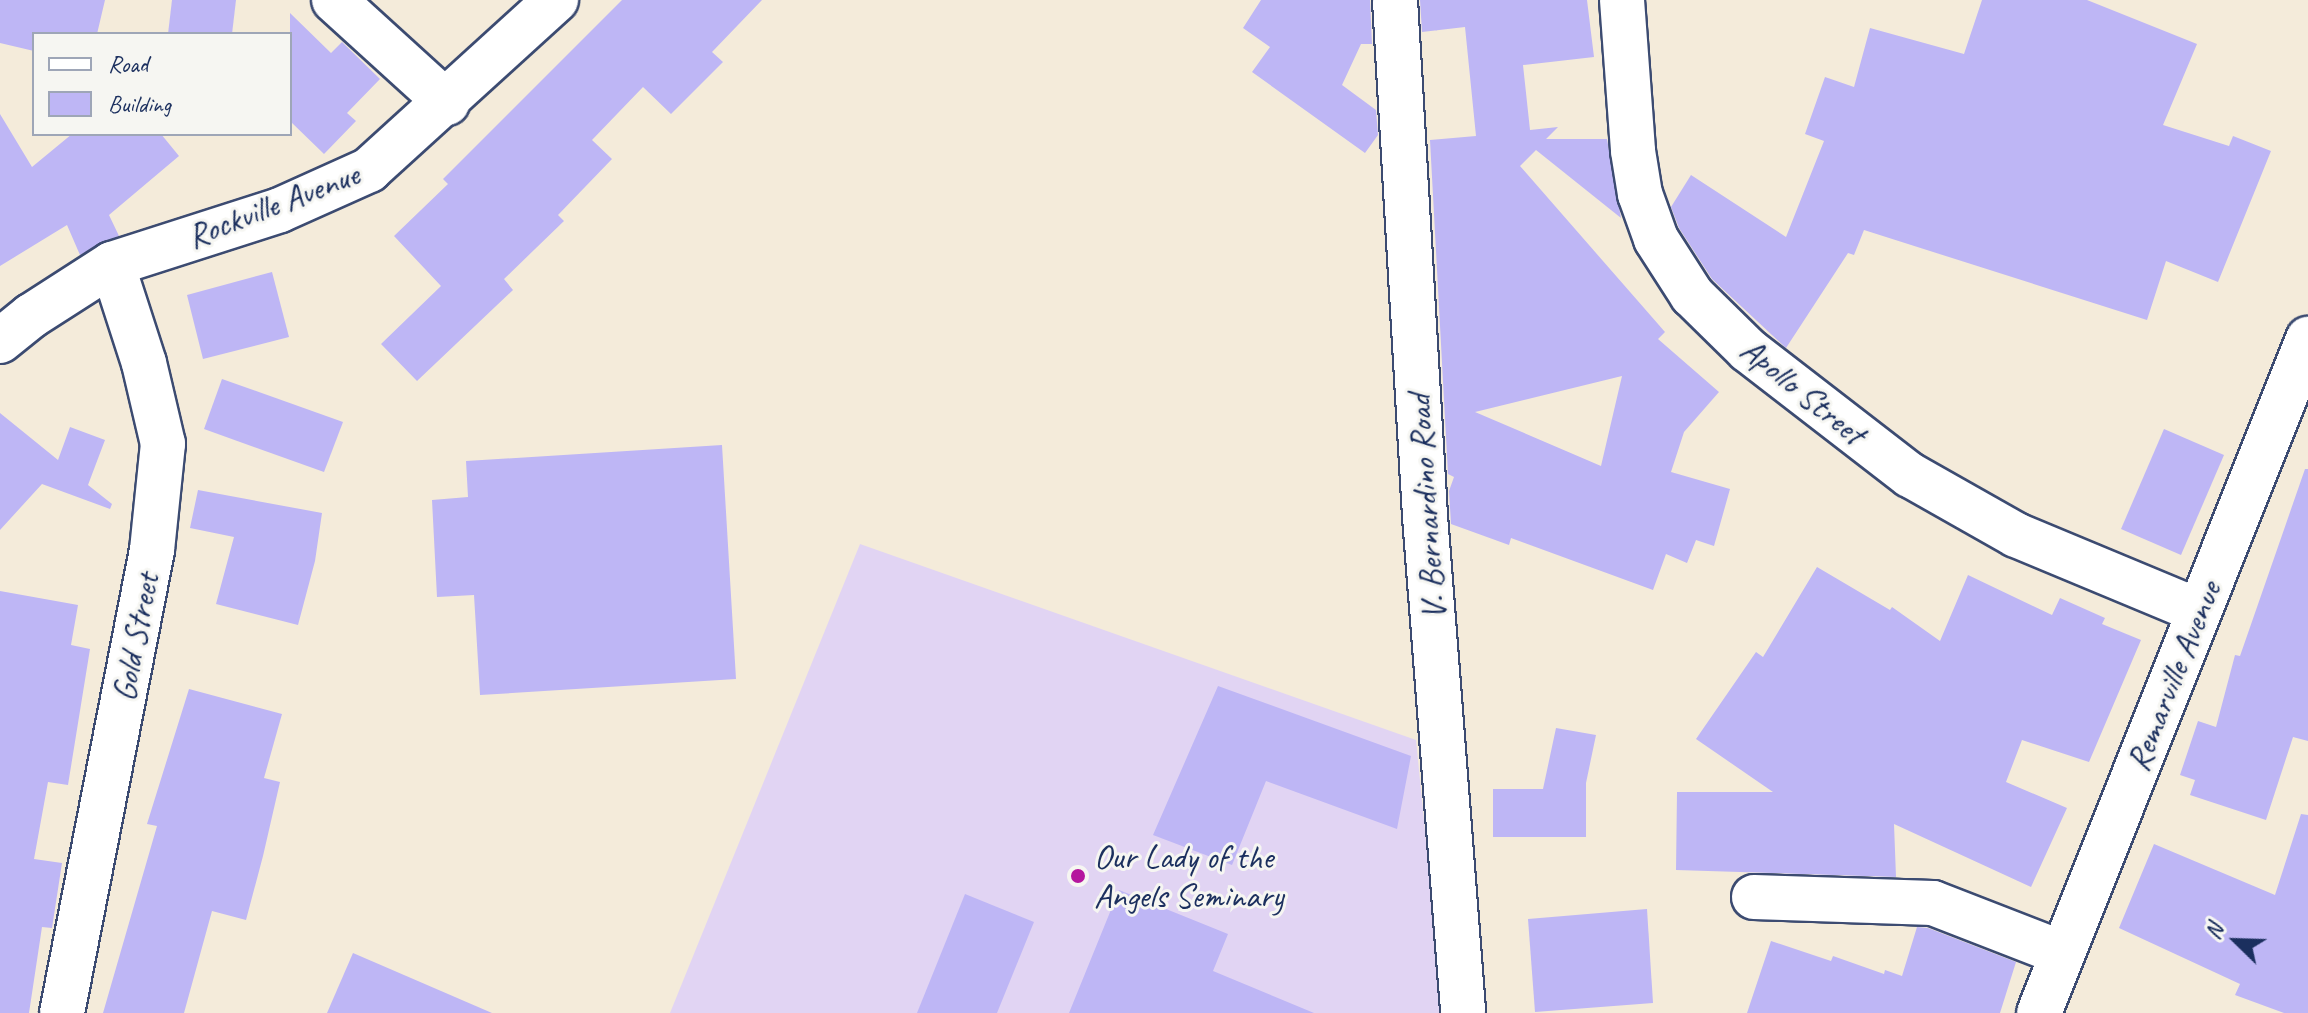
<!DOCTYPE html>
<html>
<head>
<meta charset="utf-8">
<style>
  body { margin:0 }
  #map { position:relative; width:2308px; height:1013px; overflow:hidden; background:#f4ebda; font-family:Caveat,sans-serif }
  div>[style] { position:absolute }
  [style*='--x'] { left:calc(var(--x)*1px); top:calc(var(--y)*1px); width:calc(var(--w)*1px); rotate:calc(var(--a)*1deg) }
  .built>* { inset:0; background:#e1d4f3 }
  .building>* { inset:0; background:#beb6f5 }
  .roads { filter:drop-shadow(2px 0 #3c4b71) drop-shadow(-2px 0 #3c4b71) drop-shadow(0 2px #3c4b71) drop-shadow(0 -2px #3c4b71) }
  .minor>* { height:44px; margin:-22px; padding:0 22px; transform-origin:22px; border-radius:22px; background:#fff }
  .dots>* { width:22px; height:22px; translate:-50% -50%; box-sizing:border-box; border:4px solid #f6f6f2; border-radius:50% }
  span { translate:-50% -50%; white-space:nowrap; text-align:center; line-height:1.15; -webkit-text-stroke:6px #f6f6f2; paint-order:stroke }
  .street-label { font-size:34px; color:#1b2f5e }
  .poi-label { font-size:34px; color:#1b2f5e }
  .left { translate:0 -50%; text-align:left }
  .legend { position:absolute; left:32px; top:32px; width:260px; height:104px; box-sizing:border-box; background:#f6f6f2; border:2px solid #9ea6b7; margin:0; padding:10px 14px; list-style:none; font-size:24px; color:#1b2f5e }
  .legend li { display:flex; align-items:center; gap:16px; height:40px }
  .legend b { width:40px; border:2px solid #9ea6b7 }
  .north { position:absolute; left:2196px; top:901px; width:80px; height:80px; -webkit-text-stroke:6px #f6f6f2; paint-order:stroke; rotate:293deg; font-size:22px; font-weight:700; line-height:32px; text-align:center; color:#1b2f5e }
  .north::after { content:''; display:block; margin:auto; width:28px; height:36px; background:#1b2f5e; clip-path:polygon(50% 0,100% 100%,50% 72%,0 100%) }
</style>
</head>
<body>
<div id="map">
  <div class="built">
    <i style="clip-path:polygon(860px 544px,1416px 740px,1443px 1013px,670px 1013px)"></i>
  </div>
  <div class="building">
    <i style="clip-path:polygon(0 0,105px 0,97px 34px,34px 34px,34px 51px,0 43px)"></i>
    <i style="clip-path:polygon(172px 0,236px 0,232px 34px,168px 34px)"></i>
    <i style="clip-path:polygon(622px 0,762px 0,712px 52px,723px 62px,671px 114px,643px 87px,592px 140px,612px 159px,558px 215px,564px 221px,504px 279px,513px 290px,417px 381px,381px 344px,441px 286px,394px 236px,448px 184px,443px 179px)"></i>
    <i style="clip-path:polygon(1261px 0,1370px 0,1372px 44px,1361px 44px,1342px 85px,1376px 110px,1378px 135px,1365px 153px,1252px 72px,1270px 47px,1243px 28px)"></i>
    <i style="clip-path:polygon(evenodd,1420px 0,1587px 0,1594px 57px,1523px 65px,1530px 130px,1558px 127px,1546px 139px,1607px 139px,1621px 218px,1536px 150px,1520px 166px,1665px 332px,1658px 339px,1719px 392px,1684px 432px,1671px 472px,1730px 489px,1714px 546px,1696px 540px,1687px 563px,1666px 554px,1653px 590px,1511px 538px,1509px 545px,1451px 524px,1449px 491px,1454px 477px,1448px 474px,1430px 140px,1476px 136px,1465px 27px,1422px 32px,1420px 0,1622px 376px,1601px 466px,1475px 412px,1622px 376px)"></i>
    <i style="clip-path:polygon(1982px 0,2087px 0,2197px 44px,2163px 125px,2229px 146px,2233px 136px,2271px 151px,2218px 282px,2166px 261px,2147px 320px,1864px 230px,1854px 255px,1848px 253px,1786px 348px,1712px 279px,1679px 228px,1671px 207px,1691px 175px,1786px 237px,1824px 141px,1805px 134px,1825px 77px,1854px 87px,1870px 28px,1964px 54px)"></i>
    <i style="clip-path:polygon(290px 13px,331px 53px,342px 42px,380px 79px,347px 113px,356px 121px,324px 154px,290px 121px)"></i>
    <i style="clip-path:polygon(0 114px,32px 167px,72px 134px,161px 134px,179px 156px,109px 215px,119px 236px,80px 255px,67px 225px,0 266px)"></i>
    <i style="clip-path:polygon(272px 272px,289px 337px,203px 359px,187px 295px)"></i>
    <i style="clip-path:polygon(222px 379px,343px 422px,324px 472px,204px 429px)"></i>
    <i style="clip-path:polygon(0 413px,58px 460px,70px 427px,105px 440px,88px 485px,112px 504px,110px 509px,42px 484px,0 530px)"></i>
    <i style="clip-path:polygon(2164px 429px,2224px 455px,2181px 555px,2121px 529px)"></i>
    <i style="clip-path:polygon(722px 445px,736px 679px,480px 695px,474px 595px,437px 597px,432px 500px,468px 497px,466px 461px)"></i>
    <i style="clip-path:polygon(2305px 469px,2308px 469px,2308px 741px,2293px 737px,2266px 820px,2190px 795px,2195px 780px,2180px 775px,2198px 721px,2216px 727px,2235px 655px,2240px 656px)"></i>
    <i style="clip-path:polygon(198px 490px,322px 513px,315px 561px,298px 625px,216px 604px,234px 537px,190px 528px)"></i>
    <i style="clip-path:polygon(1817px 567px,1890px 610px,1892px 607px,1940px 641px,1968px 575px,2052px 615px,2060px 598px,2105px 618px,2102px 624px,2141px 640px,2089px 762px,2022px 740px,2006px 782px,2067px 808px,2031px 887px,1894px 824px,1896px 877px,1676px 870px,1677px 792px,1773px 792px,1696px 739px,1756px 652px,1763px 657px)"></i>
    <i style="clip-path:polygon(0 591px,78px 605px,71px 645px,90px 649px,68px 785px,48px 782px,34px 859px,62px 863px,52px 928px,42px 927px,29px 1013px,0 1013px)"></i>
    <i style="clip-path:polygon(1218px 686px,1411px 756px,1397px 829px,1266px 781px,1232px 865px,1153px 835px)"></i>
    <i style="clip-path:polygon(189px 689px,282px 714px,264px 778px,280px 782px,263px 856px,246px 920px,212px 911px,184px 1013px,103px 1013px,157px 826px,147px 824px)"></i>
    <i style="clip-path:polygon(1556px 728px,1596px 735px,1586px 783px,1586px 837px,1493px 837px,1493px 789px,1543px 789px)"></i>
    <i style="clip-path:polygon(2301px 814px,2308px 815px,2308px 1013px,2284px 1013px,2235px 995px,2240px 984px,2119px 928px,2154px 844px,2275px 895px)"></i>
    <i style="clip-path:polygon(1119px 890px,1228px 934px,1213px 971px,1314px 1013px,1069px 1013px)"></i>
    <i style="clip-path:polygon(965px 894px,1034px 922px,997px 1013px,917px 1013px)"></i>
    <i style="clip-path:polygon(1647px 909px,1653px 1003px,1535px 1012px,1528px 919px)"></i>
    <i style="clip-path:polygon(1917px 927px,1928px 928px,2016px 962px,2000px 1013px,1747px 1013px,1771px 941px,1831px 961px,1833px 956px,1884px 974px,1885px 970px,1902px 976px)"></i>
    <i style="clip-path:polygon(353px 953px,492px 1013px,327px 1013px)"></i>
  </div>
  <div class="roads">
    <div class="minor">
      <i style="--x:334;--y:0;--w:153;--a:42.3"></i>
      <i style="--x:1395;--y:0;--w:517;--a:86.67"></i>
      <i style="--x:1425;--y:516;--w:498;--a:85.6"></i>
      <i style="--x:1622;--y:0;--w:151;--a:85.8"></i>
      <i style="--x:1633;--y:151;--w:44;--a:80.8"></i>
      <i style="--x:1640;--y:194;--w:48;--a:70.4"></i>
      <i style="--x:1656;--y:239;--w:67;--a:57.3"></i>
      <i style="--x:1692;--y:295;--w:78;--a:44.5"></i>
      <i style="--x:1748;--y:350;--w:205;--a:37.7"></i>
      <i style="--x:1910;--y:475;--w:122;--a:29.5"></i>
      <i style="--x:2016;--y:535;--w:198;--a:22.6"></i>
      <i style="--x:0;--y:341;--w:40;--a:-39"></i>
      <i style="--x:31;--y:316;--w:96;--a:-32.7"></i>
      <i style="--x:112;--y:264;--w:176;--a:-17.8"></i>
      <i style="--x:280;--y:210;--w:98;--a:-24.2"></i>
      <i style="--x:369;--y:170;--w:253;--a:-42.3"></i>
      <i style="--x:1754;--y:897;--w:179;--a:1.9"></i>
      <i style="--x:1933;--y:903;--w:138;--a:21.2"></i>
      <i style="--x:62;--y:1013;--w:472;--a:-79"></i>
      <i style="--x:152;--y:550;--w:107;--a:-84.1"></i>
      <i style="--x:163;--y:444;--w:83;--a:-103.2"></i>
      <i style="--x:144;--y:363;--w:104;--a:-107.9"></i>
      <i style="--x:2039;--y:1013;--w:726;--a:-68.24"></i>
    </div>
  </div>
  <div class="dots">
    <i style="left:1078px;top:876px;background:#b5179e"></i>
  </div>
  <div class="street-label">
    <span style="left:273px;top:205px;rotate:-21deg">Rockville Avenue</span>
    <span style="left:1803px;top:391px;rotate:39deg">Apollo Street</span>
    <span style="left:1426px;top:507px;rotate:-94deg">V. Bernardino Road</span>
    <span style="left:135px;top:637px;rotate:-79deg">Gold Street</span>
    <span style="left:2173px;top:676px;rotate:-68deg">Remarville Avenue</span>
  </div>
  <div class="poi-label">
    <span class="left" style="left:1094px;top:876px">Our Lady of the<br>Angels Seminary</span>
  </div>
  <ul class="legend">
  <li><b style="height:10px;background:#fff"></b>Road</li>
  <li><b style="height:22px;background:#beb6f5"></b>Building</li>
  </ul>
  <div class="north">N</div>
</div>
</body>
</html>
